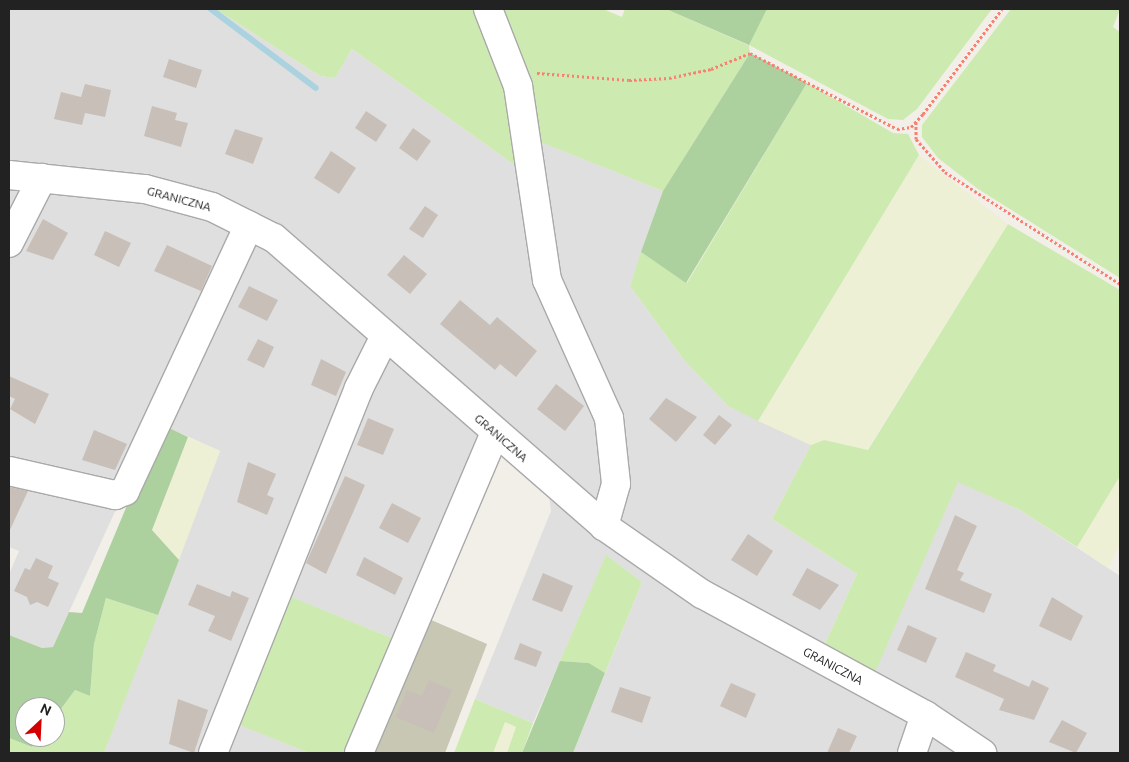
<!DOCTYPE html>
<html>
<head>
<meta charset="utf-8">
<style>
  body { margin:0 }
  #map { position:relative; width:1129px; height:762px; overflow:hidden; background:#f2efe9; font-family:Ubuntu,sans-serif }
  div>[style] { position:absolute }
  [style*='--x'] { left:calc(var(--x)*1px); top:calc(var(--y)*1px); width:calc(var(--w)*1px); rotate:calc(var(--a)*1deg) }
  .residential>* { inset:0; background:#e0dfdf }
  .construction>* { inset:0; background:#c7c7b4 }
  .farmland>* { inset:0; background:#eef0d5 }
  .grass>* { inset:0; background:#cdebb0 }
  .forest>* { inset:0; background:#add19e }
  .stream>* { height:6px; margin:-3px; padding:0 3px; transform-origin:3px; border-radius:3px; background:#aad3df }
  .building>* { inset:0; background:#c7bfb8 }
  .path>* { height:3px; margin-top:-1.5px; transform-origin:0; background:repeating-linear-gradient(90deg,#fa8072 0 2.5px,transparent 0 5px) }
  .roads { filter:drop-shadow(1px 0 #a9a9a9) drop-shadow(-1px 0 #a9a9a9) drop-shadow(0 1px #a9a9a9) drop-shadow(0 -1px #a9a9a9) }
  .minor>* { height:28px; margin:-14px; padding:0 14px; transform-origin:14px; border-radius:14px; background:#fff }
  span { translate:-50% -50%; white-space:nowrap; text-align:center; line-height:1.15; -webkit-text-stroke:5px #fff; paint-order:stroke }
  .street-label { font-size:12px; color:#222 }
  .frame { position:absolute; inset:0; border:10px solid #222; pointer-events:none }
  .north { position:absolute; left:15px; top:697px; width:50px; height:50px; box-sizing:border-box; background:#fff; border:1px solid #a7a7a7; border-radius:50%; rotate:25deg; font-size:14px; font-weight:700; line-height:20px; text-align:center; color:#222 }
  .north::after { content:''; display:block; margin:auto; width:18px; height:22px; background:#d40000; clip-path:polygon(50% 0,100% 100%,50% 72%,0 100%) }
</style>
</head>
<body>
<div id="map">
  <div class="residential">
    <i style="clip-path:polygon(9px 9px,216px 9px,320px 76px,335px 78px,352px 49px,523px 171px,519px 133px,663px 191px,630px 286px,684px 360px,728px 406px,811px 445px,772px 519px,857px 574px,823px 648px,869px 685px,958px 481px,1020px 510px,1120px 576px,1120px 753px,573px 753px,642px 582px,606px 556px,533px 723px,475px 699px,551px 511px,549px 496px,489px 443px,399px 641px,278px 592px,227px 719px,309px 753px,104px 753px,220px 451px,156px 422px,53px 647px,42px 648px,9px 635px,9px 574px,19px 551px,9px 547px)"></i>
  </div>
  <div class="construction">
    <i style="clip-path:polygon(422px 616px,487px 644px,445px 753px,364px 753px)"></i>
  </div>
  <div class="farmland">
    <i style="clip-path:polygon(919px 155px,1008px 224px,867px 450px,824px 440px,811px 445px,758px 421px)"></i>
    <i style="clip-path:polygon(188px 437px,220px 451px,179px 560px,152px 530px)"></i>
    <i style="clip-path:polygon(1120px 476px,1120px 544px,1108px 568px,1077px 547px)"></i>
    <i style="clip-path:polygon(505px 722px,516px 727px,507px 753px,493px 753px)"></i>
  </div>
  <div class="grass">
    <i style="clip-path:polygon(216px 9px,480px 9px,513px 88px,523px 171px,352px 49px,335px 78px,320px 76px)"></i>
    <i style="clip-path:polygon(497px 9px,603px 9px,622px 17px,625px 9px,666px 9px,748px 45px,767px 9px,992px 9px,917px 109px,903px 120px,888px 119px,749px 45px,750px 53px,663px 191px,533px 139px)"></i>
    <i style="clip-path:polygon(1011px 9px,1120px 9px,1113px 27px,1120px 32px,1120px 278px,978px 189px,938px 158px,922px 137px,922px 125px)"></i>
    <i style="clip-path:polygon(807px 83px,893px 133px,908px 134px,919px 155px,758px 421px,728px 406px,684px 360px,630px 286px,641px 252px,687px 283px)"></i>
    <i style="clip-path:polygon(1008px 224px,1120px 290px,1120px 476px,1077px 547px,1020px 510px,958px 482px,874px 675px,823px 648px,857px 574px,772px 519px,811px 445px,824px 440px,868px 450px)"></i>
    <i style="clip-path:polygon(606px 555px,642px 582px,605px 673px,589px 663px,560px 661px)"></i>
    <i style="clip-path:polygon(284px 594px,399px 641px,353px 753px,309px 753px,232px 722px)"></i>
    <i style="clip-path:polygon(106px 598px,158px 615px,104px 753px,9px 753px,9px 738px,32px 747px,40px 737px,55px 737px,55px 717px,75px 690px,90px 696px,94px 644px)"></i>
    <i style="clip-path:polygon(475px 699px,533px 723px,522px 753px,507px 753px,516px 727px,505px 722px,493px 753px,454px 753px)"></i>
  </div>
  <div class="forest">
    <i style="clip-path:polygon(666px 9px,767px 9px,749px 45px)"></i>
    <i style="clip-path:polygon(750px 53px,807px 83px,686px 283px,641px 252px,663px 191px)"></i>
    <i style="clip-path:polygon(161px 424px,188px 437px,152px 530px,179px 560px,158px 615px,106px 598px,94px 644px,90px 696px,75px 690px,55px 717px,55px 707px,25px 707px,25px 737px,40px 737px,32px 747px,9px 738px,9px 635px,42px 648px,53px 647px,69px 612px,82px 613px)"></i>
    <i style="clip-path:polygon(560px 661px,589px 663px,605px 673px,573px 753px,522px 753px)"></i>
  </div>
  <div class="stream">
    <i style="--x:211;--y:9;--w:131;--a:37"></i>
  </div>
  <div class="building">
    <i style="clip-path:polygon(169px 59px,202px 70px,196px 88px,163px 77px)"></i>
    <i style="clip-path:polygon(85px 84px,111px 90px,105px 117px,85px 113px,82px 125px,54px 119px,61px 92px,81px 97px)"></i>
    <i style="clip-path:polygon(152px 106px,177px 113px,175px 120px,188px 123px,181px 147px,144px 136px)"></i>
    <i style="clip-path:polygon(366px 111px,387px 125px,376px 142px,355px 128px)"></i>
    <i style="clip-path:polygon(413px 128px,431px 141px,417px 161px,399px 148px)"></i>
    <i style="clip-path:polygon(235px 129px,263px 138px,253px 164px,225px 154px)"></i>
    <i style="clip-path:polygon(331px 151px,356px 168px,339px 194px,314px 178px)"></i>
    <i style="clip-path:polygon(425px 206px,438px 215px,423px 238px,409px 229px)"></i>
    <i style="clip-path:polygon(43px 219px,68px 233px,53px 260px,26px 251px)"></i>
    <i style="clip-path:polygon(105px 231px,131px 243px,119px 267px,94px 255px)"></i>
    <i style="clip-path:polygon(167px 245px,212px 266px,201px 291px,154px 271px)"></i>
    <i style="clip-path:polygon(404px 255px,427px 274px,410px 294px,387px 275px)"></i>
    <i style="clip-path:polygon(249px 286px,278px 300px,267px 321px,238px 307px)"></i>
    <i style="clip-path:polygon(460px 300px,490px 325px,497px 317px,537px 351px,516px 377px,500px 364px,495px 370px,440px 324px)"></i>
    <i style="clip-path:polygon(258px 339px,274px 347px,264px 368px,247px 360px)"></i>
    <i style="clip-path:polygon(321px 359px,346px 372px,336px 396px,311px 385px)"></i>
    <i style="clip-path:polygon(9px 376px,49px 394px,35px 424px,10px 409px,15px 399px,9px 396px)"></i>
    <i style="clip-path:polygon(556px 384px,584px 406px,565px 431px,537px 409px)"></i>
    <i style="clip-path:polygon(666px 398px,697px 417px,676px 442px,649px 419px)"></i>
    <i style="clip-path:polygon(719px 415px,732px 425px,715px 445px,703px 435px)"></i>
    <i style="clip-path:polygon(368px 418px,394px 429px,383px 455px,357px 445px)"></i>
    <i style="clip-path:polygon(94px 430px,127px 444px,115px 470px,82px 460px)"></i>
    <i style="clip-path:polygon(248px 462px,276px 474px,267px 495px,274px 498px,267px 515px,237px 502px)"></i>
    <i style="clip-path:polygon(345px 476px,365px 485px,326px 574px,306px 563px)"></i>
    <i style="clip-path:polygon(9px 487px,28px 491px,9px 532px)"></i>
    <i style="clip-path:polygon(392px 503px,421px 518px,408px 543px,379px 528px)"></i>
    <i style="clip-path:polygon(955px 515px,977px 526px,957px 570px,964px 573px,960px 580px,992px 594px,984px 613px,925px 589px)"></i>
    <i style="clip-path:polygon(748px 534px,773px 551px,757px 576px,731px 560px)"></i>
    <i style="clip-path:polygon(364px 557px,403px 578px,395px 595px,356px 575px)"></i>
    <i style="clip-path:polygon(36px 558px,53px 566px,48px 578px,59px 583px,48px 607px,37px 602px,30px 605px,27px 597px,14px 591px,25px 568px,30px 570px)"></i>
    <i style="clip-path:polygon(807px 568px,839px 585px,820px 610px,792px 595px)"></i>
    <i style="clip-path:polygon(543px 573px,573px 586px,562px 612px,532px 600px)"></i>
    <i style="clip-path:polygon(197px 584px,230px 597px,232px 591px,249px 598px,231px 641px,208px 631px,215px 616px,188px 605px)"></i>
    <i style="clip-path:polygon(1052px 597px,1083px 616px,1071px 641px,1039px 626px)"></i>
    <i style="clip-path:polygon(908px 625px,937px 638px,926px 663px,897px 650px)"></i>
    <i style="clip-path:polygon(520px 643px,542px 652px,536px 667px,514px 659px)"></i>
    <i style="clip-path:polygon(966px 652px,996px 665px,993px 671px,1029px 687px,1032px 680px,1049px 688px,1034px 720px,999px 710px,1004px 699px,955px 677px)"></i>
    <i style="clip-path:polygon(429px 680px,452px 690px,434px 733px,396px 717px,407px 690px,422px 696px)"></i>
    <i style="clip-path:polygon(731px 683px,756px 694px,746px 718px,720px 706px)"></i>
    <i style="clip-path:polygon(620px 687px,651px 697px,642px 723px,611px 712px)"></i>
    <i style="clip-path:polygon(178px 699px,208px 710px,194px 753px,169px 744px)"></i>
    <i style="clip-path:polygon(1062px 720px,1087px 733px,1076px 753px,1049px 742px)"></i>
    <i style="clip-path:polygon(838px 728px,857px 736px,849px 753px,827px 753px)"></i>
  </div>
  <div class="path">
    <i style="--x:1119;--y:15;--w:1;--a:0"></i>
    <i style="--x:537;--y:73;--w:92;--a:4.4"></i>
    <i style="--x:629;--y:80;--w:40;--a:-2.9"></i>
    <i style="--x:669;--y:78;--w:43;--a:-12.1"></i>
    <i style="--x:711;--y:69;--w:42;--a:-22.3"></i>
    <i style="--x:750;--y:53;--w:165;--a:27.3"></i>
    <i style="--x:897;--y:129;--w:14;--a:-8"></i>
    <i style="--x:911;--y:127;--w:18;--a:-47"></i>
    <i style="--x:923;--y:114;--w:131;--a:-53"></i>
    <i style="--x:916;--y:122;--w:17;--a:90"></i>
    <i style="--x:916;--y:139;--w:44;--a:48.7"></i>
    <i style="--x:945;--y:172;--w:208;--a:32.6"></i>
  </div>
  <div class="roads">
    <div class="minor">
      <i style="--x:488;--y:9;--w:83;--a:68.7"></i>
      <i style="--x:518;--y:86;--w:196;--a:81.5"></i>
      <i style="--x:547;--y:280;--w:151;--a:65.8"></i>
      <i style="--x:609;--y:418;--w:66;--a:83.9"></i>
      <i style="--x:616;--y:484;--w:44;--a:105.9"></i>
      <i style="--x:9;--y:175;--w:137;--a:5.9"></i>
      <i style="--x:145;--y:189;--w:69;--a:15"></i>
      <i style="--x:212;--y:207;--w:69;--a:26.6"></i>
      <i style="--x:274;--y:238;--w:438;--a:41.1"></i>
      <i style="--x:604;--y:526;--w:119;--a:34.8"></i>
      <i style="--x:702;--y:594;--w:254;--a:28.5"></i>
      <i style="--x:925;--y:715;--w:69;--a:33.7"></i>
      <i style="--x:9;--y:243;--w:73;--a:-63.1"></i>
      <i style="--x:9;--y:471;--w:109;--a:12.8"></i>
      <i style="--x:115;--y:495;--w:11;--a:-22"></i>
      <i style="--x:125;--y:491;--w:293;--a:-65"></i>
      <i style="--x:213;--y:753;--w:393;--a:-68.2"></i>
      <i style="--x:359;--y:388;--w:58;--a:-63.4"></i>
      <i style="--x:359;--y:753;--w:348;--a:-67"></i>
      <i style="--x:912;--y:753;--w:40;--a:-71.1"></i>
    </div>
  </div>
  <div class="street-label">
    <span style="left:179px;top:199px;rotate:15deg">GRANICZNA</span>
    <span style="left:501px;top:438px;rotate:41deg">GRANICZNA</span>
    <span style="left:833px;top:666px;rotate:28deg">GRANICZNA</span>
  </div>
  <div class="frame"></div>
  <div class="north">N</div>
</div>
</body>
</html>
